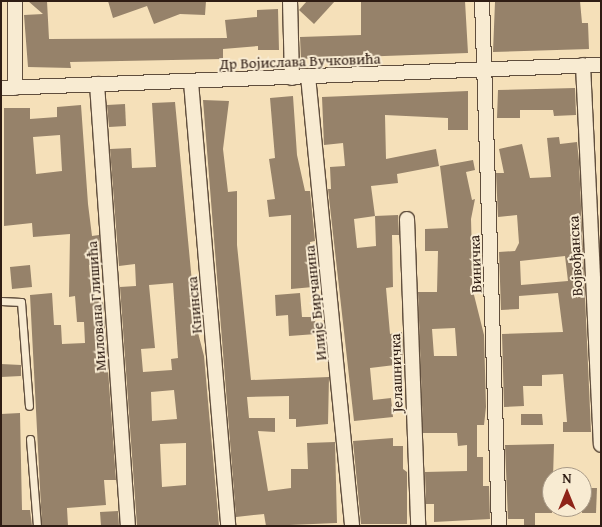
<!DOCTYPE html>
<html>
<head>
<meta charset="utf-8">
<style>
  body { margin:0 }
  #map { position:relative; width:602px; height:527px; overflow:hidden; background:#f5e0b9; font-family:"Gentium Book Plus",serif }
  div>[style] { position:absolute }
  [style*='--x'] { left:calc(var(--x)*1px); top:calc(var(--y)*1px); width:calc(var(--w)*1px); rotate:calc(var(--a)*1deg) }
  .building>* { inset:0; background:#96826a }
  .roads { filter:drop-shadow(1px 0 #604e3d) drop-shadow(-1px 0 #604e3d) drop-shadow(0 1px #604e3d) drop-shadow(0 -1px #604e3d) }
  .lane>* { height:7px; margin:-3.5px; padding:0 3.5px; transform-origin:3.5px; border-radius:3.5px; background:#f8ebd2 }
  .street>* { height:14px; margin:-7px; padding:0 7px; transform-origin:7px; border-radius:7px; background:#f8ebd2 }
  span { translate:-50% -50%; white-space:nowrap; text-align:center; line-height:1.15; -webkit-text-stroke:4px #f8ebd2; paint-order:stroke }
  .street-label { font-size:15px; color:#2f1d14 }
  .frame { position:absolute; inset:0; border:2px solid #2f1d14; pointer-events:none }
  .north { position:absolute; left:542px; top:467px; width:50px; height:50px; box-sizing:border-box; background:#f8ebd2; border:1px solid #a89986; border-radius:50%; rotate:0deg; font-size:14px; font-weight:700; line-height:20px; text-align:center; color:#2f1d14 }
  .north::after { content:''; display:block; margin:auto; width:18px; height:22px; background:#8f2418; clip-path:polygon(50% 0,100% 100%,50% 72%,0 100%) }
</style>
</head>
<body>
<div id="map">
  <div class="building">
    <i style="clip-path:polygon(28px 1px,47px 1px,49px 39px,227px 38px,225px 20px,257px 17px,257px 10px,278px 9px,279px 50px,258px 50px,258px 46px,223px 49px,223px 59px,70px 62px,71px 68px,28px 67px,24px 15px,43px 14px)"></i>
    <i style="clip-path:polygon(108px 1px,206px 1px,205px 15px,180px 14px,154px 24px,147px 6px,113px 18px)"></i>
    <i style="clip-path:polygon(307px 1px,335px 1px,314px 24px,299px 10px)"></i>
    <i style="clip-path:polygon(361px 1px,465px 1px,468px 53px,301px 59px,300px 37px,361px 35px)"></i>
    <i style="clip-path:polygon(580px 1px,582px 23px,588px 23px,589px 49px,493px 52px,495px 2px)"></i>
    <i style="clip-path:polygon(575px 88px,576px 115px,554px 116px,553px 110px,520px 110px,520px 118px,497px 118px,498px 90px)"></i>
    <i style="clip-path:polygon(evenodd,468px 91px,468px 130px,448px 130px,448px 118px,385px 115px,386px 159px,436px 149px,439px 166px,397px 174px,398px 183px,371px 186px,375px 216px,398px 215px,399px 235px,392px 235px,393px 287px,386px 288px,390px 334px,402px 332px,403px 364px,370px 368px,373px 400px,391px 398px,393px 417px,354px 421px,328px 189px,331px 189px,330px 167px,345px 166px,343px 143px,324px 145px,322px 97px,468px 91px,375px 216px,376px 246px,357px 248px,354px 219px,375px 216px)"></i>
    <i style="clip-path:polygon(293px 96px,297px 155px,305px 191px,310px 191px,315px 241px,310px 242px,313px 287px,291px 289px,291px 215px,269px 217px,267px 200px,275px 199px,269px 159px,275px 158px,270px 98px)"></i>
    <i style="clip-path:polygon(203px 100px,229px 101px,223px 149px,228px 192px,237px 191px,237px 245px,251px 380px,329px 377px,328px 424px,296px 427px,296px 419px,289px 419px,289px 396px,247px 397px,249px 418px,275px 418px,275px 432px,258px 431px,268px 491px,291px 488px,291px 469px,308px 469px,307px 443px,335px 442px,337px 523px,266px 526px,264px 514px,236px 517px)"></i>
    <i style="clip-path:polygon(evenodd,175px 102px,196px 325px,204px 356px,219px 526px,137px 526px,120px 287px,136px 286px,135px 264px,119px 266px,110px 149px,131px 148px,132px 168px,156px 167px,152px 103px,175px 102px,173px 283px,178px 358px,171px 359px,172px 370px,143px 372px,141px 349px,155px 348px,149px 285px,173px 283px,175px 102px,174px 390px,177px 419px,152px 421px,151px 392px,174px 390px,175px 102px,186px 443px,186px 485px,162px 487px,160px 444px,186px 443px)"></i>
    <i style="clip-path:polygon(125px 104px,126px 126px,109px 127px,107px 105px)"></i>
    <i style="clip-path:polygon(evenodd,81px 105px,88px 204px,92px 236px,99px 235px,101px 264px,89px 265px,92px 301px,103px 301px,116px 480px,104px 480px,106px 505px,67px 508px,68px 526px,42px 526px,30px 295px,52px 293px,54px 325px,61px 325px,62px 344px,85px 343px,84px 322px,77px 322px,75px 296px,69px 297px,70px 234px,33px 237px,32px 223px,4px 226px,4px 108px,30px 108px,30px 119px,57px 117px,57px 107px,81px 105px,60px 135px,62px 171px,36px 174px,33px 137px,60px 135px)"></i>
    <i style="clip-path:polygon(evenodd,559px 137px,560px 144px,577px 142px,579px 161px,591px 432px,563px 432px,563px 422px,567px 422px,563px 374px,542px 375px,542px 386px,523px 386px,524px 406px,504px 407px,502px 334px,563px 332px,558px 293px,519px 296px,519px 309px,501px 310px,499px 252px,515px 251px,519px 243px,517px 215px,498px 217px,496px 173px,504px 173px,499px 149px,522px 144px,530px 178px,551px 177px,547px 138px,559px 137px,565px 256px,568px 281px,521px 285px,520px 261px,565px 256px)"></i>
    <i style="clip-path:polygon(evenodd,473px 160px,475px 170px,466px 172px,472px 200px,475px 199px,471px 219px,473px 291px,484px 335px,486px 407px,484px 425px,477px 425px,477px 457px,483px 457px,483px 486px,489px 486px,490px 519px,434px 522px,434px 504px,426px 504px,425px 472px,467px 471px,467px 445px,458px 446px,457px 433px,423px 433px,418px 292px,437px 292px,438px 251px,425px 251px,425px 229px,448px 228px,440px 166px,473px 160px,455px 328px,457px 356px,434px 356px,432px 329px,455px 328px)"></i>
    <i style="clip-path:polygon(30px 265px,32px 287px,12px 289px,10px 267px)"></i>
    <i style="clip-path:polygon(300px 293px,302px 317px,315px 317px,316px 334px,289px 336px,288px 315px,276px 316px,275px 295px)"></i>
    <i style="clip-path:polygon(1px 364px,21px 365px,21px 376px,1px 377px)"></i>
    <i style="clip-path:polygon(20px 413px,22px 510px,30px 510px,32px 526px,1px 526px,1px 414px)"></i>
    <i style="clip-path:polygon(521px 414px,542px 414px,543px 425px,521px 425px)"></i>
    <i style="clip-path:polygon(393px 438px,393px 446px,403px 446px,403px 469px,407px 472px,407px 524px,361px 524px,353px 441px)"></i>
    <i style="clip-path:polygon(554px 444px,552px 513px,535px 513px,535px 525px,524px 525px,524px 519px,508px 519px,505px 445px)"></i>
    <i style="clip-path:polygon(582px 488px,597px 488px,596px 513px,582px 513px)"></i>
    <i style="clip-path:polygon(118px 511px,119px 526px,101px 526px,100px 512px)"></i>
  </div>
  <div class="roads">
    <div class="lane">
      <i style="--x:1;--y:301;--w:20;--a:3"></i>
      <i style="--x:21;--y:302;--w:104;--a:85.6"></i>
      <i style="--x:30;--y:439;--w:87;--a:85.4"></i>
    </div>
    <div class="street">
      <i style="--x:15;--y:1;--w:87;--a:90"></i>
      <i style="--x:290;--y:1;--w:77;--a:88.5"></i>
      <i style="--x:482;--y:1;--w:525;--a:88.15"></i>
      <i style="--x:583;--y:65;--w:380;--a:87.3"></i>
      <i style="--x:308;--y:76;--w:452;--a:84.4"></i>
      <i style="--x:191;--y:82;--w:446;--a:85.2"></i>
      <i style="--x:97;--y:84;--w:443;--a:86"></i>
      <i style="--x:1;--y:88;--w:600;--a:-2.2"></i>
      <i style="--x:407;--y:219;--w:307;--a:87.9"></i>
    </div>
  </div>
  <div class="street-label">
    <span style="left:300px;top:61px;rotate:-2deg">Др Војислава Вучковића</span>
    <span style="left:575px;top:256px;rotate:-93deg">Војвођанска</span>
    <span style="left:475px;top:264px;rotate:-92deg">Виничка</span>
    <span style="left:315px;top:303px;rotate:-96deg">Илије Бирчанина</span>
    <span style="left:194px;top:305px;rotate:-95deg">Книнска</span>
    <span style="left:96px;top:306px;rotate:-94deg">Милована Глишића</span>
    <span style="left:396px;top:373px;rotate:-92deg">Јелашничка</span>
  </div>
  <div class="frame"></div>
  <div class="north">N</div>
</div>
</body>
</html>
